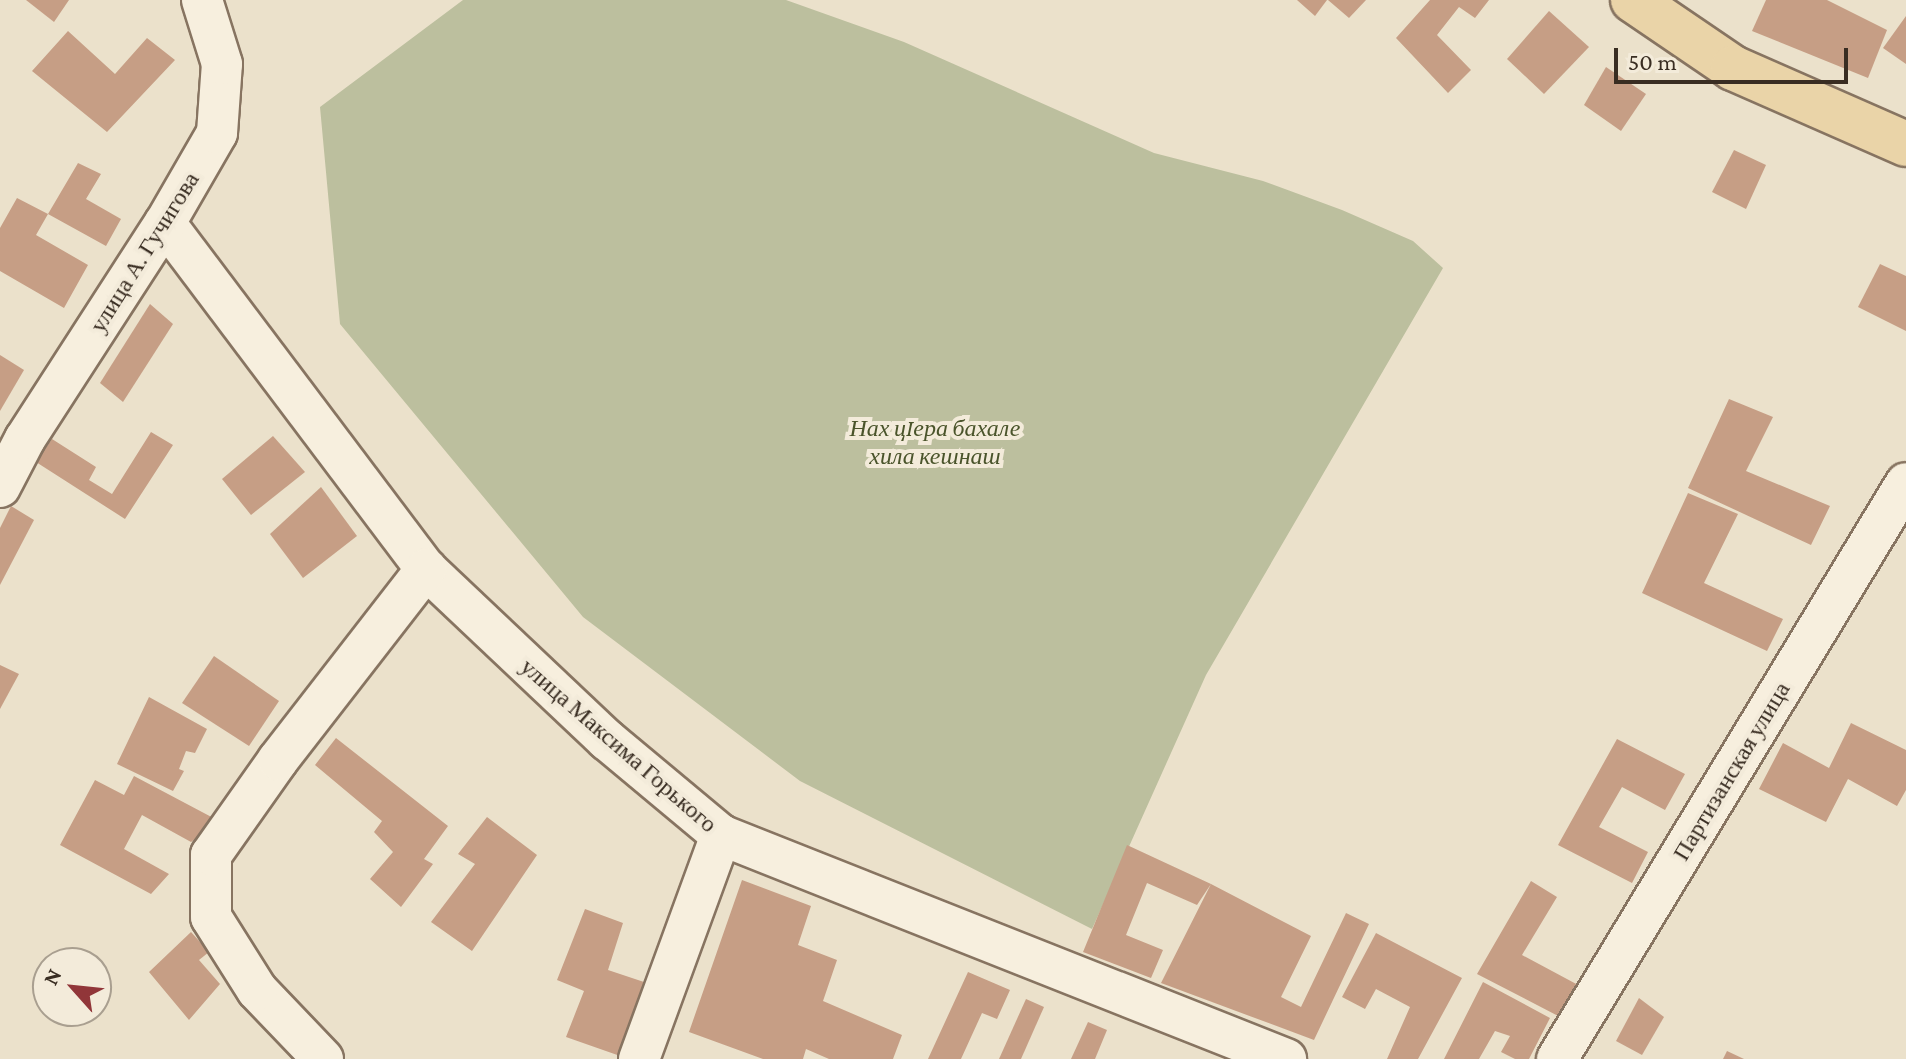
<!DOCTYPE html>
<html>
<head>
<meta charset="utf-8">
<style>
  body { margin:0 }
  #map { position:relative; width:1906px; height:1059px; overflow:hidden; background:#ebe1cb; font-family:"Crimson Pro",serif }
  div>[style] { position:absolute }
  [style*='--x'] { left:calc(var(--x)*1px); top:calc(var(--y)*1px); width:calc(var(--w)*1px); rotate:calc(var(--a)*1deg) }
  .cemetery>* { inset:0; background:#bcbf9e }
  .building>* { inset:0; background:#c69e85 }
  .roads { filter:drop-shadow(2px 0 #877461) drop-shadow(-2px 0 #877461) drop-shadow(0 2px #877461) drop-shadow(0 -2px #877461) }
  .minor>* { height:40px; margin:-20px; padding:0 20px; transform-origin:20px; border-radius:20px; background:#f7efde }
  .major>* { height:44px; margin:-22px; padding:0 22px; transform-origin:22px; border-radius:22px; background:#ead4a8 }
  span { translate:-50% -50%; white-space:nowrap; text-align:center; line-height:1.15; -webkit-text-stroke:8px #f3ebda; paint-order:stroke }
  .street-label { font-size:24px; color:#392d22 }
  .park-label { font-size:24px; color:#4a542b; font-style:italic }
  .north { position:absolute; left:32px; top:947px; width:80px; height:80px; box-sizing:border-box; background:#f3ebda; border:2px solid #a99f90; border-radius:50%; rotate:297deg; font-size:22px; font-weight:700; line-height:32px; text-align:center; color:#392d22 }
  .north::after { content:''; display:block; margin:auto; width:28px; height:36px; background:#913639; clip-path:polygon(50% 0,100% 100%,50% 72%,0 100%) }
  .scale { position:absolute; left:1614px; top:48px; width:234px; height:36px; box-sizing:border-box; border:4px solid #392d22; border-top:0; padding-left:10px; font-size:24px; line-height:28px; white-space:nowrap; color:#392d22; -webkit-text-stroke:6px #f3ebda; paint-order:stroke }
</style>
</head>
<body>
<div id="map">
  <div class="cemetery">
    <i style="clip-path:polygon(463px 0,786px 0,904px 42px,1154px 153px,1263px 181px,1342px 210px,1413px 241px,1443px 268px,1206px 675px,1092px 929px,800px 781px,583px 617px,340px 324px,320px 107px)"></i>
  </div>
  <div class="building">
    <i style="clip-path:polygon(26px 0,69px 0,54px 22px)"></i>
    <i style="clip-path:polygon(1297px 0,1327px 0,1315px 16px)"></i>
    <i style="clip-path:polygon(1328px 0,1366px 0,1349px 18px)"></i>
    <i style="clip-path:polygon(1430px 0,1489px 0,1475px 18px,1459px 7px,1437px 35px,1471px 70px,1448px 93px,1396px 38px)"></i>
    <i style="clip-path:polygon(1766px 0,1827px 0,1887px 30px,1868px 78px,1752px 31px)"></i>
    <i style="clip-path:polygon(1549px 11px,1589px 47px,1544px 94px,1507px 59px)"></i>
    <i style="clip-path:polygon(1906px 16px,1906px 64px,1883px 48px)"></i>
    <i style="clip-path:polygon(68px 31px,115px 74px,147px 38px,175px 60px,107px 132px,32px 71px)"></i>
    <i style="clip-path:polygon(1606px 67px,1646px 94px,1621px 131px,1584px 105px)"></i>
    <i style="clip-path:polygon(1734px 150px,1766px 165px,1746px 209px,1712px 192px)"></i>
    <i style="clip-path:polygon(78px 163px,101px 174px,86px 199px,121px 219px,106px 246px,48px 214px)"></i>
    <i style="clip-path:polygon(17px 198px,48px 214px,36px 235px,88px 265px,64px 308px,0 271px,0 228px)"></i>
    <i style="clip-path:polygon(1880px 264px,1906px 276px,1906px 331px,1858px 307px)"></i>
    <i style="clip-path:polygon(150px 304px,173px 324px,123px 402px,100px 383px)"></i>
    <i style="clip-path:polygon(0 355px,24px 370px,0 411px)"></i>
    <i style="clip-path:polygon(1729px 399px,1773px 417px,1746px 471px,1830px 506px,1811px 545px,1688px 488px)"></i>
    <i style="clip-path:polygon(151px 432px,173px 445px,125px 519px,36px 462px,52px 439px,96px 467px,89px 480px,112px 494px)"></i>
    <i style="clip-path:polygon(273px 436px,305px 472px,251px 515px,222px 479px)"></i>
    <i style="clip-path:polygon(321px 487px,357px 536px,303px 578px,270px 534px)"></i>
    <i style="clip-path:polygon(1688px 493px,1738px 514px,1704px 583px,1783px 619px,1767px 651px,1642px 593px)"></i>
    <i style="clip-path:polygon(11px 506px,34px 520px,0 585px,0 528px)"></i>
    <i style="clip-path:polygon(214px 656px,279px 701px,249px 746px,182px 703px)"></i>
    <i style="clip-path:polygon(0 665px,19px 674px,0 709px)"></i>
    <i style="clip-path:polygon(149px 697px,207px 729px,195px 753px,186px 751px,179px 769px,184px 771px,173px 791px,117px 764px)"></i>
    <i style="clip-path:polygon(1851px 723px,1906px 750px,1906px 790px,1897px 806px,1848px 779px,1826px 822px,1759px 789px,1783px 743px,1829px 768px)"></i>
    <i style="clip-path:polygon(336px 738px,448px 826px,424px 859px,433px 864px,401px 907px,370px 879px,393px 852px,374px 832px,382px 821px,315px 765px)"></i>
    <i style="clip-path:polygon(1617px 739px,1685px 774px,1665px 810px,1622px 787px,1599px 827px,1648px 852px,1632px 883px,1558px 845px)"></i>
    <i style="clip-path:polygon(134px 776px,219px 821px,191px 842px,142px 815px,124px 849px,169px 874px,151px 894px,60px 845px,95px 780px,124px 795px)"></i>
    <i style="clip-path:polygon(487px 817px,537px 855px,472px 951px,431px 922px,475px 864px,458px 854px)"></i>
    <i style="clip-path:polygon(1127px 845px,1211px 884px,1311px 936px,1281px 997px,1301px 1007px,1346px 913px,1369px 924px,1314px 1040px,1161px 983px,1211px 884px,1197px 905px,1147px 883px,1126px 935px,1163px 950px,1151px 978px,1083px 952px)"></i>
    <i style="clip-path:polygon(742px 880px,811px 906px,798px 945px,837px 960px,823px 1001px,902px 1035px,893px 1059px,829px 1059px,806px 1049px,803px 1059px,763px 1059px,689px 1032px)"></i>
    <i style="clip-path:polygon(1531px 881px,1557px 897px,1522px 955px,1580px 986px,1562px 1018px,1477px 974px)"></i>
    <i style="clip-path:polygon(585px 909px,623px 923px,608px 970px,647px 983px,623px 1057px,566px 1037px,584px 991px,557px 980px)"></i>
    <i style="clip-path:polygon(191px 932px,209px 952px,199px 960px,220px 984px,189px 1020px,149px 972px)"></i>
    <i style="clip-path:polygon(1376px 933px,1462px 978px,1418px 1059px,1387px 1059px,1410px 1007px,1376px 989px,1365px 1009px,1342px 997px)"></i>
    <i style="clip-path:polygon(968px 972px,1010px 990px,997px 1019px,982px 1013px,961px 1059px,928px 1059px)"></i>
    <i style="clip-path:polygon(1483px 982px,1550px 1018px,1529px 1059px,1515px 1059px,1501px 1052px,1510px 1036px,1495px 1031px,1479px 1059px,1444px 1059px)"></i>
    <i style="clip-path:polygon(1639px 998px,1664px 1017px,1642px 1055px,1616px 1041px)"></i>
    <i style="clip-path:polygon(1026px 999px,1044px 1007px,1021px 1059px,999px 1059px)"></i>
    <i style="clip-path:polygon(1088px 1022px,1107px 1030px,1095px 1059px,1071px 1059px)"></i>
    <i style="clip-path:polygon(1727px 1051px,1744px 1059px,1723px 1059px)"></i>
  </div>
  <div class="roads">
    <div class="minor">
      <i style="--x:165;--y:223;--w:433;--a:53"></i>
      <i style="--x:426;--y:569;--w:249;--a:43.4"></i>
      <i style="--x:607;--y:740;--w:148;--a:39.8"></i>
      <i style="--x:721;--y:835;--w:608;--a:21.63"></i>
      <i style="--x:0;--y:487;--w:54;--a:-62.5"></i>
      <i style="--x:25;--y:439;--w:257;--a:-57.1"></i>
      <i style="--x:165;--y:223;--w:104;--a:-60"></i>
      <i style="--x:217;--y:133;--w:69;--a:-85.9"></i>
      <i style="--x:222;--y:64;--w:67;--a:-107.4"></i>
      <i style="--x:323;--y:1059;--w:95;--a:-133.7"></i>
      <i style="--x:257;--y:990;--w:86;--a:-122.2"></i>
      <i style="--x:211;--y:917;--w:62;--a:-90"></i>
      <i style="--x:211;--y:855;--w:116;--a:-54.8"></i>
      <i style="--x:278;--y:760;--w:242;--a:-52.2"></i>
      <i style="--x:639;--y:1059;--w:239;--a:-69.9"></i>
      <i style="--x:1557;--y:1059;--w:673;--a:-58.79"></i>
    </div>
    <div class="major">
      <i style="--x:1633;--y:0;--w:121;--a:34.2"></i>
      <i style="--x:1733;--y:68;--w:189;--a:23.7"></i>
    </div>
  </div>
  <div class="street-label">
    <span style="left:144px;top:252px;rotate:-58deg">улица А. Гучигова</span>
    <span style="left:619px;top:745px;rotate:41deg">улица Максима Горького</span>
    <span style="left:1731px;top:771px;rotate:-59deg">Партизанская улица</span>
  </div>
  <div class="park-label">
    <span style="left:935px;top:442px">Нах цIера бахале<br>хила кешнаш</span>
  </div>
  <div class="north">N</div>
  <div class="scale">50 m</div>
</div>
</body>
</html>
